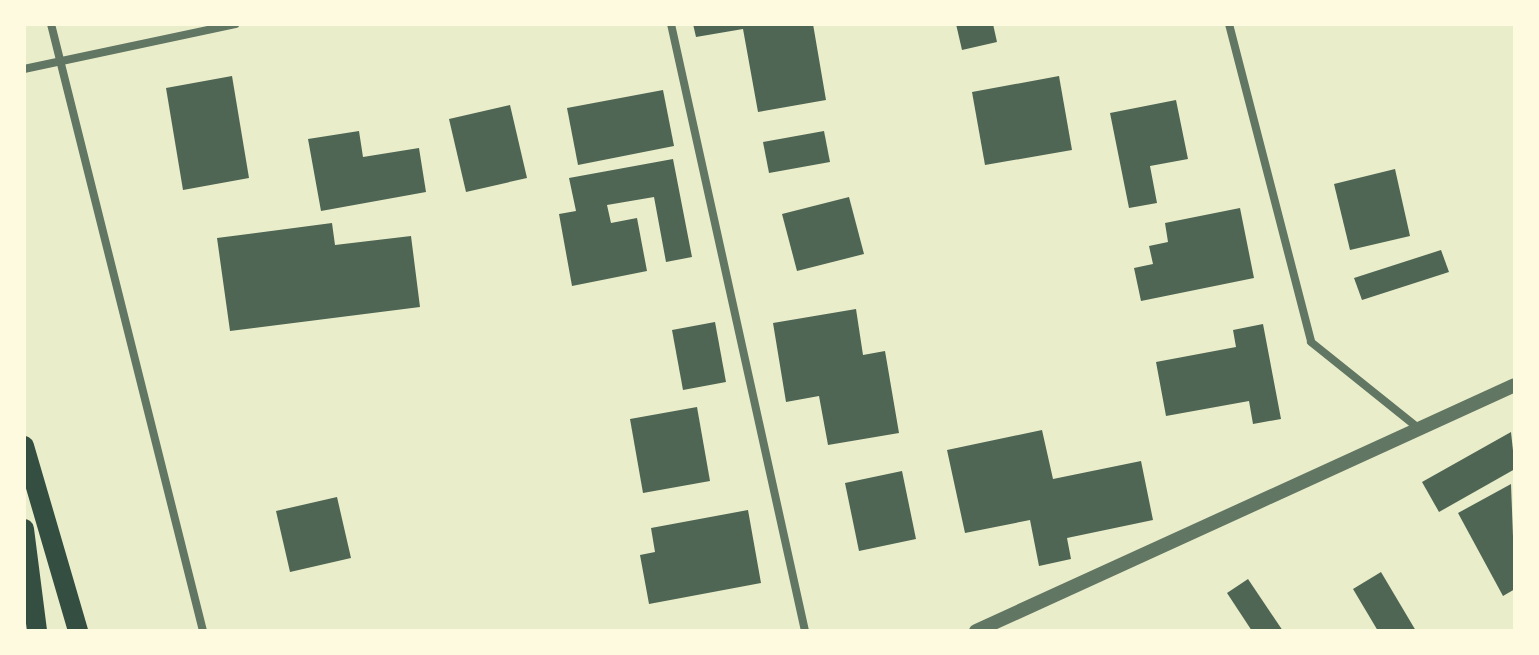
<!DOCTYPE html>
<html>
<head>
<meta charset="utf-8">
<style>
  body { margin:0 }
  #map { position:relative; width:1539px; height:655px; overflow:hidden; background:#e9edc9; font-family:Roboto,sans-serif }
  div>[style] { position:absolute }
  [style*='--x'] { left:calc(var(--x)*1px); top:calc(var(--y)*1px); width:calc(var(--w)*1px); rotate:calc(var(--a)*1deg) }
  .building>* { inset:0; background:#4f6655 }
  .minor>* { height:8px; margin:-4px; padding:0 4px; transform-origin:4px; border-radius:4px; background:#617663 }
  .tertiary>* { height:14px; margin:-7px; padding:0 7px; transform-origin:7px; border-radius:7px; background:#617663 }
  .primary>* { height:20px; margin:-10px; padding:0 10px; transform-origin:10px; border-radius:10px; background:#344e41 }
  span { translate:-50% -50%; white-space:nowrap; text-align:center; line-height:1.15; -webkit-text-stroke:6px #fefae0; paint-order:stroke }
  .frame { position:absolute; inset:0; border:26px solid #fefae0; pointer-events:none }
</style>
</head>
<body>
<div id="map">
  <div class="building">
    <i style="clip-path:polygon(693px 24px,813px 24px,826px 100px,758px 112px,743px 29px,696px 37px)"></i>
    <i style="clip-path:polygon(956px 24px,993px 24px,997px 42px,962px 50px)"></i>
    <i style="clip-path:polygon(232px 76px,249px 178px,183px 190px,166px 88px)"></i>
    <i style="clip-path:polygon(1059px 76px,1072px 150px,985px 165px,972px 92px)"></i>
    <i style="clip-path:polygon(663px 90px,674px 146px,578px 165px,567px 108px)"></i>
    <i style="clip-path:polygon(1176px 100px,1188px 159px,1150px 166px,1157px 203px,1129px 208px,1110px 113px)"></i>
    <i style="clip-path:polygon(510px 105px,527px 178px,466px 192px,449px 119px)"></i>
    <i style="clip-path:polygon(359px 131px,363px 157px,419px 148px,426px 192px,321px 211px,308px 139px)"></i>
    <i style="clip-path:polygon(824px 131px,830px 162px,769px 173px,763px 142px)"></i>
    <i style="clip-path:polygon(673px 159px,692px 257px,666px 262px,654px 197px,607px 205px,611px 223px,637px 218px,647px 271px,572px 286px,559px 214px,576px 211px,569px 178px)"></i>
    <i style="clip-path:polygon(1395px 169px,1410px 236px,1350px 250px,1334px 184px)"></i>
    <i style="clip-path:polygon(849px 197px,864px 254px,797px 271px,782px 214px)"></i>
    <i style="clip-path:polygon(1240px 208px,1254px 278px,1141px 301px,1134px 268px,1153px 264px,1149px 246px,1168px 242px,1165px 223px)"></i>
    <i style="clip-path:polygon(332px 223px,335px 245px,411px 236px,420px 307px,230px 331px,217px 238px)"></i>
    <i style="clip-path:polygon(1441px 250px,1449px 272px,1362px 300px,1354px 278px)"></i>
    <i style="clip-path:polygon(856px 309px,863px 355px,885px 351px,899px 433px,828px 445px,819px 396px,786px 402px,773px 323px)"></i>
    <i style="clip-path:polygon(715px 322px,726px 382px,683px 390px,672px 330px)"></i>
    <i style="clip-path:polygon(1263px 324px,1281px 419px,1253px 424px,1249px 401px,1166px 416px,1156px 362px,1236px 347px,1233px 330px)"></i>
    <i style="clip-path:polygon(697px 407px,710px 481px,643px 493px,630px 419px)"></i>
    <i style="clip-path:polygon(1042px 430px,1053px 479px,1141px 461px,1153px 520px,1067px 538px,1071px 559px,1039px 566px,1030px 520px,965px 533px,947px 450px)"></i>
    <i style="clip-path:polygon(1511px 432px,1515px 469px,1439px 512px,1422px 482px)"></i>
    <i style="clip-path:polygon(902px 471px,916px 539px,859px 551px,845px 483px)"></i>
    <i style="clip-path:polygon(1511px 484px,1515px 589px,1503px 596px,1458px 513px)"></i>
    <i style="clip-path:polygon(337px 497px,351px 558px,290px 572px,276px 511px)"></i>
    <i style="clip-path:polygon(748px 510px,761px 583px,649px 604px,640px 555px,655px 552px,651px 528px)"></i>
    <i style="clip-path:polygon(1381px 572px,1416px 631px,1378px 631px,1353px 589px)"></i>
    <i style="clip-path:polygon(1248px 579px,1283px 631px,1252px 631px,1227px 593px)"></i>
  </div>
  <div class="minor">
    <i style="--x:51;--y:24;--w:626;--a:75.94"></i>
    <i style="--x:671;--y:24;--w:622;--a:77.55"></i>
    <i style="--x:1229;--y:24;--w:328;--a:75.5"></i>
    <i style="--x:1311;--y:342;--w:136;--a:38.7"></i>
    <i style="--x:24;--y:69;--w:216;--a:-12"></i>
  </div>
  <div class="tertiary">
    <i style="--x:976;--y:631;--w:592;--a:-24.53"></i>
  </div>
  <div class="primary">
    <i style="--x:24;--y:446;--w:193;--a:73.7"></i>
    <i style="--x:24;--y:529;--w:103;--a:82.7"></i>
  </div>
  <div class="frame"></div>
</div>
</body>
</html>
